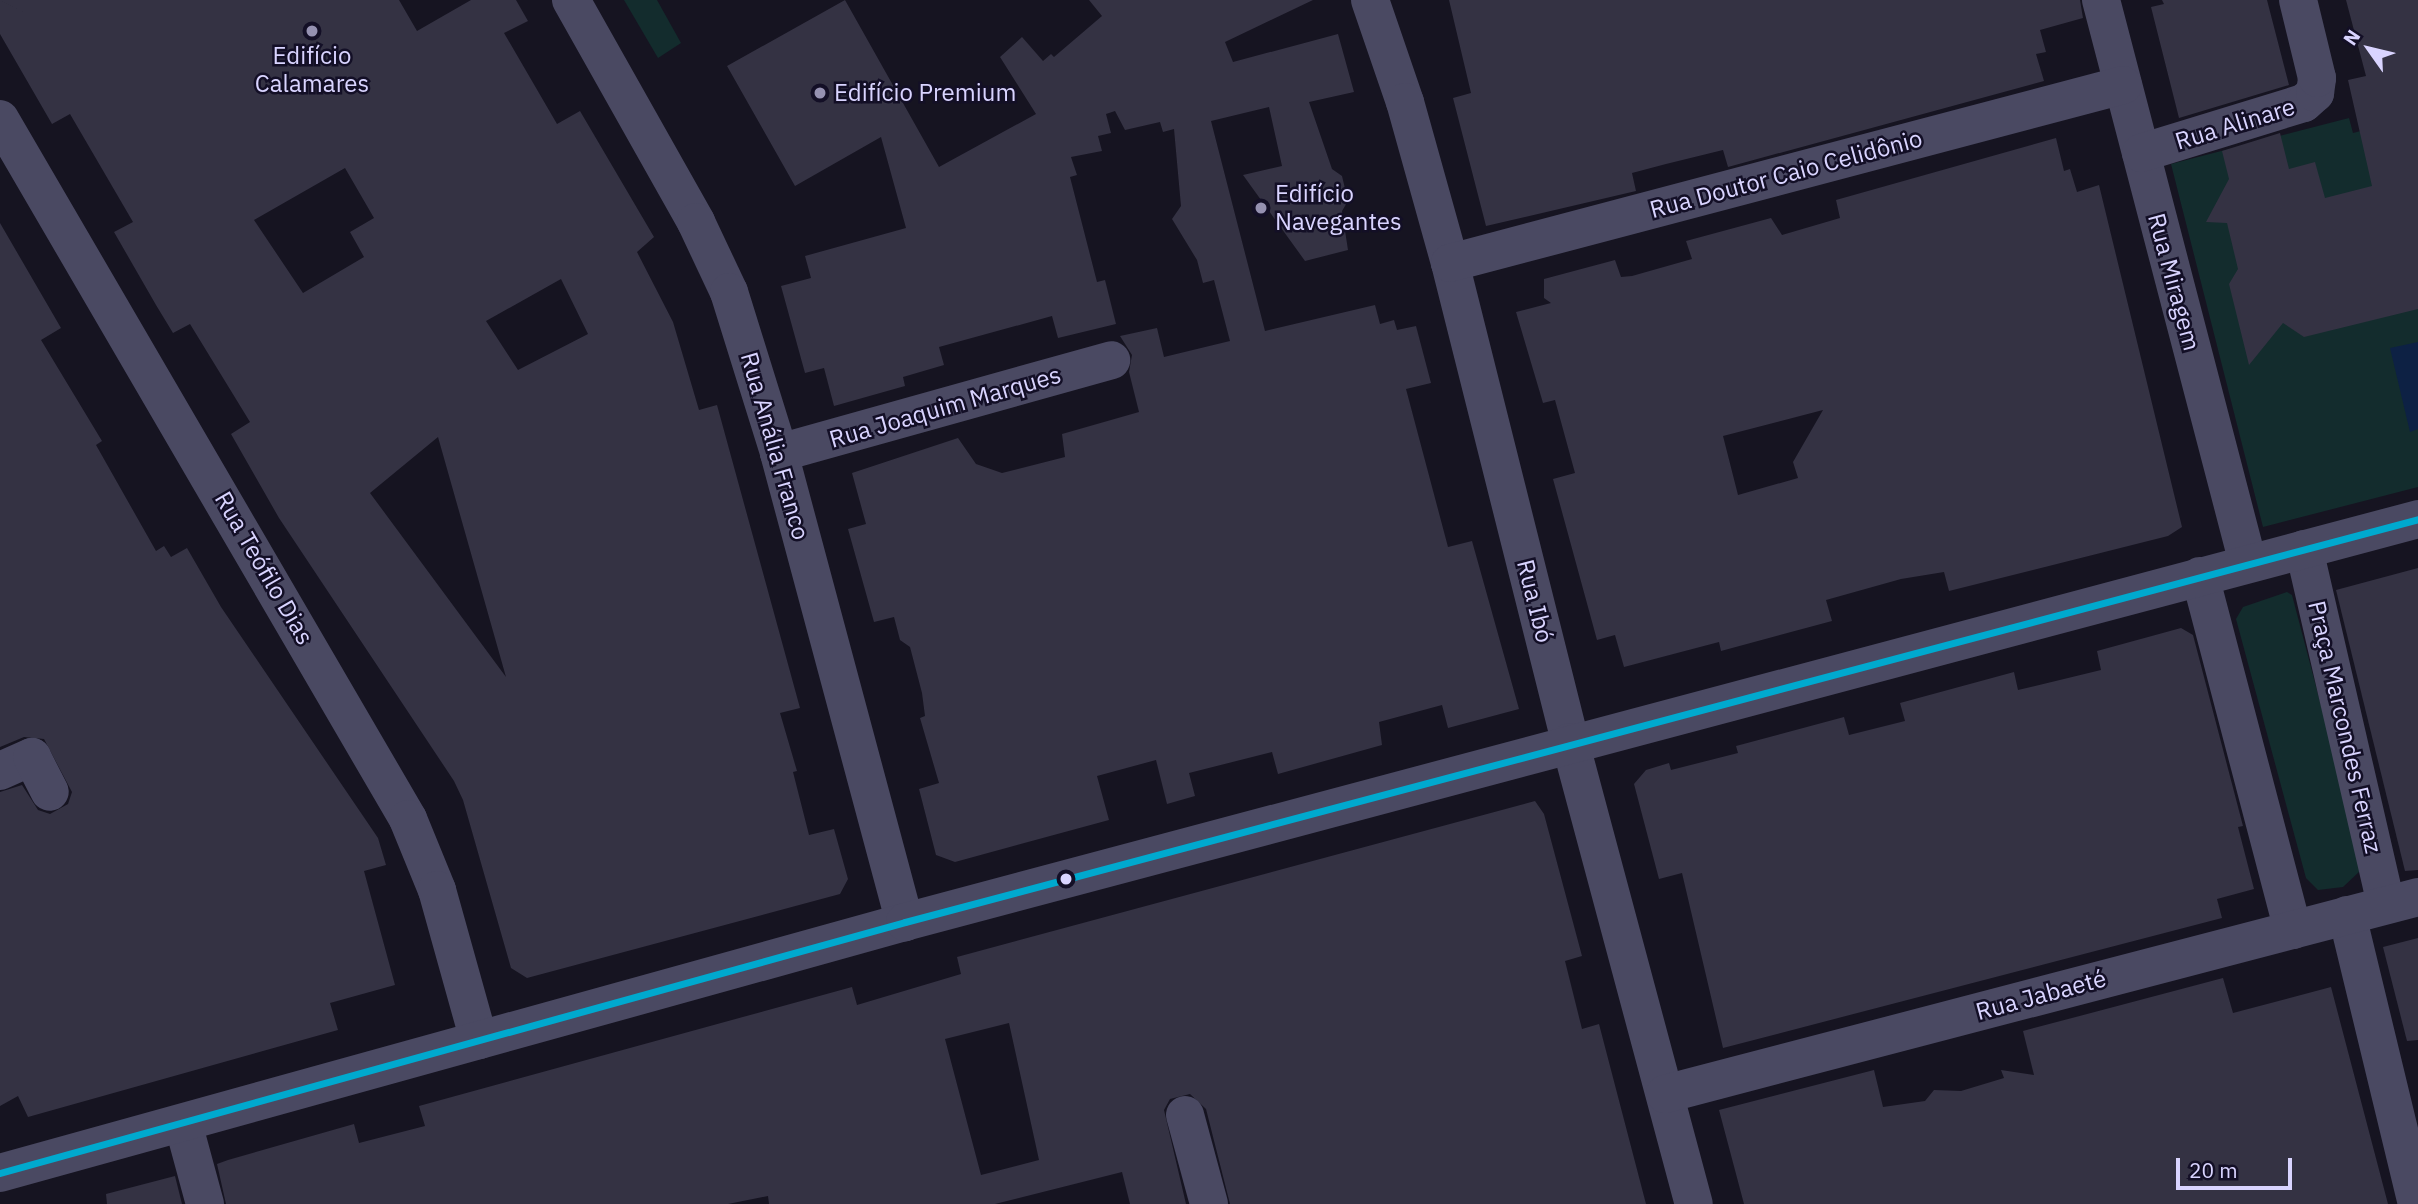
<!DOCTYPE html>
<html>
<head>
<meta charset="utf-8">
<style>
  body { margin:0 }
  #map { position:relative; width:2418px; height:1204px; overflow:hidden; background:#161421; font-family:"IBM Plex Sans",sans-serif }
  div>[style] { position:absolute }
  [style*='--x'] { left:calc(var(--x)*1px); top:calc(var(--y)*1px); width:calc(var(--w)*1px); rotate:calc(var(--a)*1deg) }
  .green>* { inset:0; background:#132c2d }
  .water>* { inset:0; background:#0d2144 }
  .building>* { inset:0; background:#343243 }
  .minor>* { height:38px; margin:-19px; padding:0 19px; transform-origin:19px; border-radius:19px; background:#4a4962 }
  .bus-1>* { height:7px; margin:-3.5px; padding:0 3.5px; transform-origin:3.5px; border-radius:3.5px; background:#00a9ce }
  .dots>* { width:19px; height:19px; translate:-50% -50%; box-sizing:border-box; border:4px solid #130f26; border-radius:50% }
  span { translate:-50% -50%; white-space:nowrap; text-align:center; line-height:1.15; -webkit-text-stroke:5px #130f26; paint-order:stroke }
  .poi-label { font-size:24px; color:#d9d4ff }
  .left { translate:0 -50%; text-align:left }
  .street-label { font-size:24px; color:#d9d4ff }
  .north { position:absolute; left:2334px; top:14px; width:70px; height:70px; -webkit-text-stroke:5px #130f26; paint-order:stroke; rotate:304deg; font-size:19px; font-weight:700; line-height:28px; text-align:center; color:#d9d4ff }
  .north::after { content:''; display:block; margin:auto; width:24px; height:32px; background:#d9d4ff; clip-path:polygon(50% 0,100% 100%,50% 72%,0 100%) }
  .scale { position:absolute; left:2176px; top:1158px; width:116px; height:32px; box-sizing:border-box; border:4px solid #d9d4ff; border-top:0; padding-left:9px; font-size:21px; line-height:24px; white-space:nowrap; color:#d9d4ff; -webkit-text-stroke:5px #130f26; paint-order:stroke }
</style>
</head>
<body>
<div id="map">
  <div class="green">
    <i style="clip-path:polygon(624px 0,657px 0,681px 43px,658px 58px)"></i>
    <i style="clip-path:polygon(2418px 116px,2418px 487px,2263px 527px,2171px 164px,2349px 118px,2353px 133px)"></i>
    <i style="clip-path:polygon(2287px 592px,2292px 595px,2361px 858px,2360px 871px,2343px 887px,2318px 890px,2306px 878px,2236px 619px,2243px 607px)"></i>
  </div>
  <div class="water">
    <i style="clip-path:polygon(2418px 342px,2418px 429px,2410px 432px,2390px 348px)"></i>
  </div>
  <div class="building">
    <i style="clip-path:polygon(evenodd,0 0,399px 0,417px 31px,471px 0,516px 0,528px 21px,504px 33px,557px 124px,580px 111px,654px 237px,637px 252px,673px 322px,699px 410px,717px 405px,800px 708px,780px 713px,797px 771px,793px 772px,809px 835px,834px 829px,848px 879px,840px 894px,527px 978px,511px 968px,463px 800px,454px 781px,279px 518px,231px 434px,250px 422px,190px 324px,173px 333px,156px 305px,114px 232px,133px 222px,70px 114px,52px 124px,0 34px,0 0,345px 168px,374px 218px,350px 232px,364px 257px,303px 293px,254px 220px,345px 168px,0 0,561px 279px,588px 334px,518px 370px,486px 321px,561px 279px,0 0,438px 437px,506px 677px,370px 493px,438px 437px)"></i>
    <i style="clip-path:polygon(845px 0,939px 167px,1036px 114px,1000px 57px,1022px 37px,1043px 61px,1051px 54px,1054px 57px,1102px 16px,1089px 0,1313px 0,1225px 42px,1233px 62px,1338px 34px,1354px 92px,1309px 102px,1332px 169px,1342px 176px,1348px 201px,1342px 211px,1348px 250px,1305px 261px,1243px 175px,1282px 166px,1269px 107px,1211px 121px,1265px 331px,1375px 305px,1380px 324px,1394px 320px,1397px 330px,1416px 326px,1431px 383px,1406px 389px,1448px 547px,1472px 541px,1519px 709px,1448px 728px,1442px 705px,1379px 722px,1382px 745px,1278px 774px,1272px 752px,1189px 773px,1195px 796px,1167px 804px,1156px 760px,1097px 776px,1109px 820px,955px 862px,936px 855px,919px 789px,939px 783px,920px 718px,925px 716px,922px 693px,910px 647px,900px 640px,894px 617px,874px 622px,848px 529px,866px 524px,852px 473px,958px 438px,976px 464px,1002px 473px,1065px 457px,1062px 434px,1139px 412px,1129px 372px,1132px 355px,1120px 336px,1157px 328px,1164px 357px,1230px 341px,1214px 280px,1203px 283px,1197px 260px,1172px 219px,1181px 206px,1174px 129px,1163px 132px,1160px 122px,1125px 130px,1115px 111px,1106px 114px,1111px 133px,1098px 136px,1102px 151px,1071px 157px,1077px 175px,1070px 177px,1097px 282px,1105px 280px,1116px 324px,1058px 338px,1052px 316px,939px 347px,944px 365px,903px 377px,905px 386px,834px 406px,824px 368px,805px 373px,781px 286px,811px 278px,805px 256px,906px 228px,881px 137px,795px 186px,727px 66px)"></i>
    <i style="clip-path:polygon(1449px 0,2080px 0,2083px 18px,2040px 30px,2046px 52px,2036px 54px,2044px 81px,1728px 167px,1723px 150px,1666px 164px,1632px 173px,1636px 191px,1486px 226px,1453px 98px,1471px 93px)"></i>
    <i style="clip-path:polygon(2162px 0,2267px 0,2289px 85px,2179px 118px,2151px 7px,2164px 4px)"></i>
    <i style="clip-path:polygon(2346px 0,2418px 0,2418px 309px,2304px 337px,2283px 323px,2249px 365px,2229px 284px,2238px 269px,2227px 223px,2206px 222px,2229px 179px,2222px 151px,2280px 133px,2289px 169px,2315px 162px,2325px 198px,2372px 186px,2348px 80px,2366px 76px)"></i>
    <i style="clip-path:polygon(evenodd,2056px 138px,2064px 171px,2070px 169px,2077px 192px,2099px 185px,2182px 527px,2168px 536px,1949px 591px,1944px 572px,1901px 579px,1826px 600px,1832px 621px,1721px 651px,1719px 642px,1624px 667px,1615px 635px,1597px 640px,1553px 479px,1575px 473px,1555px 400px,1543px 403px,1516px 312px,1551px 303px,1544px 298px,1544px 279px,1615px 260px,1621px 277px,1632px 276px,1692px 259px,1686px 241px,1771px 218px,1782px 235px,1840px 218px,1836px 200px,2056px 138px,1823px 410px,1793px 462px,1798px 478px,1738px 495px,1723px 436px,1823px 410px)"></i>
    <i style="clip-path:polygon(0 223px,61px 328px,41px 340px,102px 441px,96px 445px,156px 551px,164px 546px,171px 557px,187px 548px,221px 607px,378px 838px,386px 865px,364px 871px,395px 985px,330px 1003px,338px 1030px,28px 1117px,18px 1096px,0 1106px,0 792px,22px 785px,38px 810px,50px 814px,68px 804px,72px 792px,44px 739px,24px 737px,0 747px)"></i>
    <i style="clip-path:polygon(2418px 568px,2418px 870px,2405px 871px,2336px 590px)"></i>
    <i style="clip-path:polygon(2181px 628px,2193px 635px,2243px 826px,2238px 827px,2254px 889px,2217px 899px,2222px 918px,1723px 1048px,1682px 873px,1659px 879px,1634px 784px,1646px 770px,1669px 763px,1671px 770px,1738px 753px,1736px 746px,1844px 717px,1849px 735px,1905px 721px,1900px 703px,2014px 672px,2018px 690px,2101px 670px,2097px 651px)"></i>
    <i style="clip-path:polygon(evenodd,1535px 801px,1544px 814px,1582px 956px,1565px 961px,1582px 1029px,1599px 1024px,1646px 1204px,1230px 1204px,1206px 1109px,1190px 1094px,1170px 1099px,1164px 1110px,1186px 1204px,1130px 1204px,1122px 1172px,995px 1204px,769px 1204px,768px 1196px,728px 1204px,226px 1204px,217px 1164px,228px 1160px,354px 1124px,359px 1143px,425px 1126px,419px 1106px,852px 987px,857px 1005px,961px 974px,957px 957px,1535px 801px,1009px 1023px,1039px 1160px,981px 1175px,945px 1039px,1009px 1023px)"></i>
    <i style="clip-path:polygon(2418px 938px,2418px 1040px,2407px 1041px,2383px 947px)"></i>
    <i style="clip-path:polygon(2223px 978px,2233px 1013px,2331px 987px,2388px 1204px,1744px 1204px,1719px 1110px,1874px 1070px,1883px 1107px,1925px 1101px,1934px 1090px,1961px 1091px,2004px 1078px,2001px 1070px,2034px 1075px,2023px 1031px)"></i>
    <i style="clip-path:polygon(175px 1176px,182px 1204px,107px 1204px,106px 1194px)"></i>
  </div>
  <div class="minor">
    <i style="--x:571;--y:0;--w:255;--a:60.6"></i>
    <i style="--x:696;--y:222;--w:77;--a:64.8"></i>
    <i style="--x:729;--y:292;--w:169;--a:72.7"></i>
    <i style="--x:779;--y:453;--w:486;--a:75"></i>
    <i style="--x:1370;--y:0;--w:108;--a:71.1"></i>
    <i style="--x:1405;--y:102;--w:167;--a:74.4"></i>
    <i style="--x:1450;--y:263;--w:494;--a:75.9"></i>
    <i style="--x:1570;--y:742;--w:478;--a:75"></i>
    <i style="--x:2101;--y:0;--w:582;--a:75.37"></i>
    <i style="--x:0;--y:119;--w:810;--a:59.76"></i>
    <i style="--x:408;--y:819;--w:77;--a:67.8"></i>
    <i style="--x:437;--y:890;--w:156;--a:74.4"></i>
    <i style="--x:2141;--y:153;--w:170;--a:-17.1"></i>
    <i style="--x:2304;--y:103;--w:15;--a:-42"></i>
    <i style="--x:2315;--y:93;--w:15;--a:-82"></i>
    <i style="--x:2317;--y:78;--w:80;--a:-103.7"></i>
    <i style="--x:1450;--y:263;--w:696;--a:-14.81"></i>
    <i style="--x:779;--y:453;--w:345;--a:-15.6"></i>
    <i style="--x:2304;--y:549;--w:365;--a:77"></i>
    <i style="--x:2200;--y:576;--w:366;--a:75.3"></i>
    <i style="--x:0;--y:771;--w:35;--a:-24"></i>
    <i style="--x:32;--y:757;--w:39;--a:63"></i>
    <i style="--x:2347;--y:915;--w:297;--a:76.4"></i>
    <i style="--x:1665;--y:1094;--w:778;--a:-14.66"></i>
    <i style="--x:1185;--y:1115;--w:92;--a:74.9"></i>
    <i style="--x:183;--y:1123;--w:84;--a:74.8"></i>
    <i style="--x:0;--y:1173;--w:939;--a:-15.5"></i>
    <i style="--x:905;--y:922;--w:1566;--a:-14.91"></i>
  </div>
  <div class="bus-1">
    <i style="--x:0;--y:1173;--w:939;--a:-15.5"></i>
    <i style="--x:905;--y:922;--w:1566;--a:-14.91"></i>
  </div>
  <div class="dots">
    <i style="left:312px;top:31px;background:#9591b1"></i>
    <i style="left:820px;top:93px;background:#9591b1"></i>
    <i style="left:1261px;top:208px;background:#9591b1"></i>
    <i style="left:1066px;top:879px;background:#d9d4ff"></i>
  </div>
  <div class="poi-label">
    <span style="left:312px;top:70px">Edifício<br>Calamares</span>
    <span class="left" style="left:834px;top:93px">Edifício Premium</span>
    <span class="left" style="left:1275px;top:208px">Edifício<br>Navegantes</span>
  </div>
  <div class="street-label">
    <span style="left:2235px;top:124px;rotate:-17deg">Rua Alinare</span>
    <span style="left:1786px;top:174px;rotate:-15deg">Rua Doutor Caio Celidônio</span>
    <span style="left:2174px;top:282px;rotate:75deg">Rua Miragem</span>
    <span style="left:945px;top:407px;rotate:-16deg">Rua Joaquim Marques</span>
    <span style="left:775px;top:446px;rotate:74deg">Rua Anália Franco</span>
    <span style="left:264px;top:568px;rotate:60deg">Rua Teófilo Dias</span>
    <span style="left:1535px;top:601px;rotate:76deg">Rua Ibó</span>
    <span style="left:2345px;top:727px;rotate:77deg">Praça Marcondes Ferraz</span>
    <span style="left:2041px;top:995px;rotate:-15deg">Rua Jabaeté</span>
  </div>
  <div class="north">N</div>
  <div class="scale">20 m</div>
</div>
</body>
</html>
